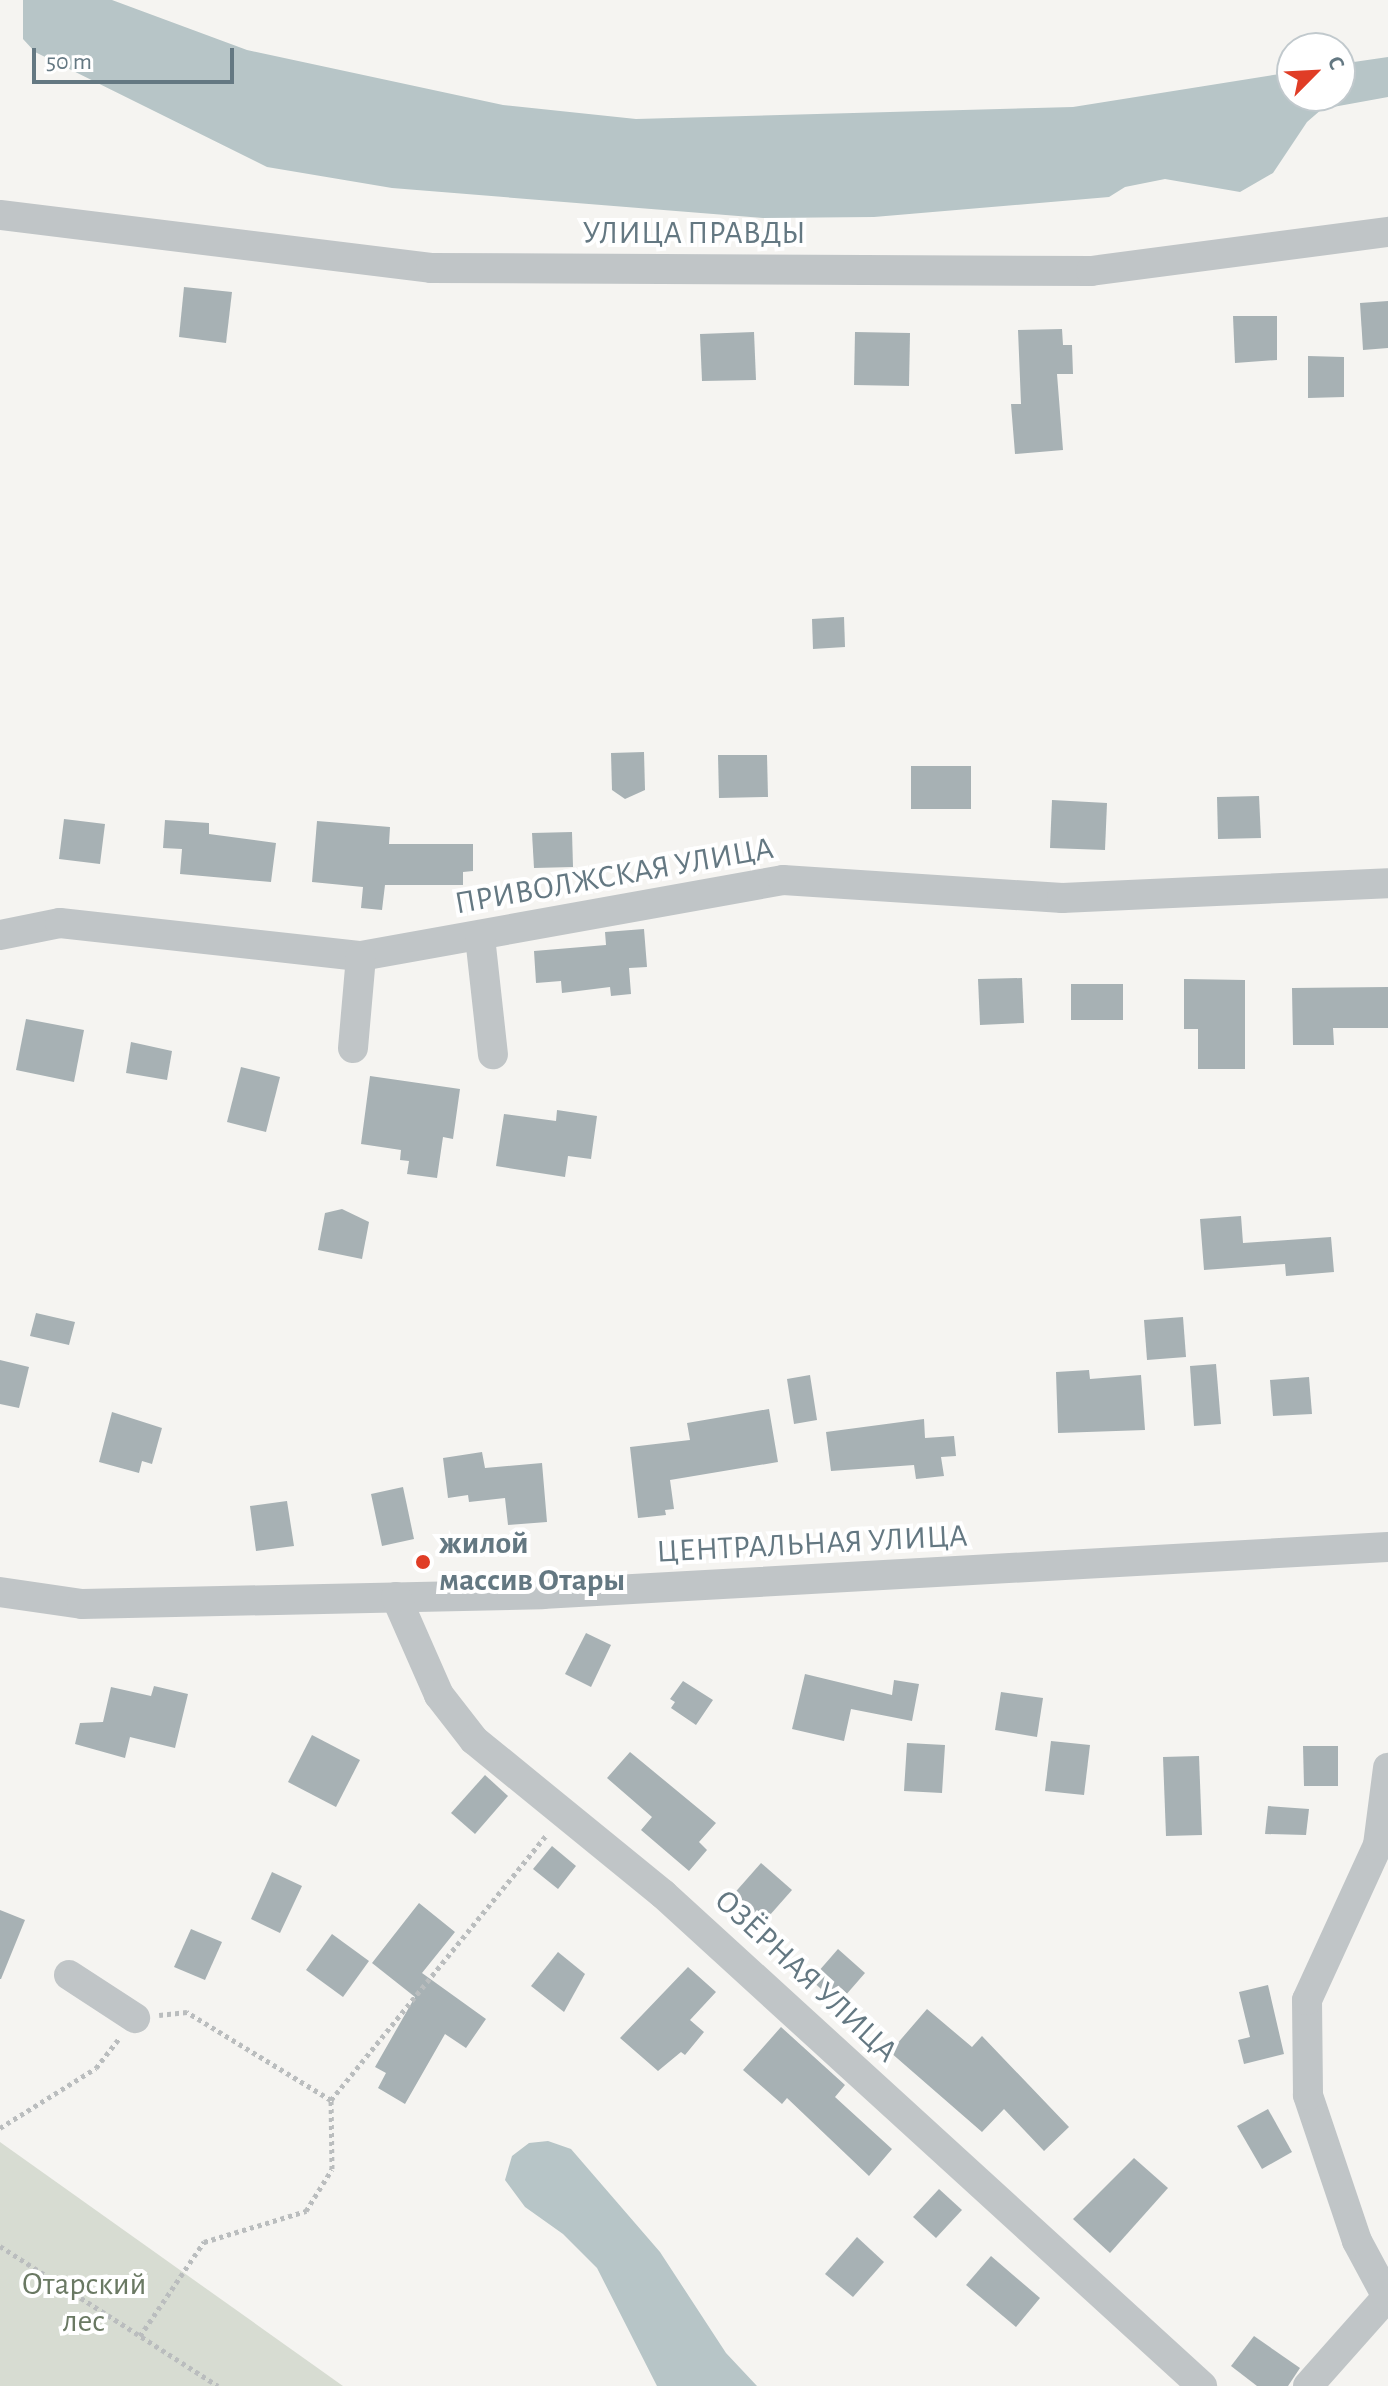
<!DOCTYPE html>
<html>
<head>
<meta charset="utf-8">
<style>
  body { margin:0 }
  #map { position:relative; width:1388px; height:2386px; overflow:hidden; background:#f5f4f1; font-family:"Alegreya Sans",sans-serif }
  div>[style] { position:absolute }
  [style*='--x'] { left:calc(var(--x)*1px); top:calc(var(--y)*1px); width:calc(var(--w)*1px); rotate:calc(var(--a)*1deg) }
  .green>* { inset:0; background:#d7dcd2 }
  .water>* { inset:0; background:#b7c5c7 }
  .building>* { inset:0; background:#a7b1b4 }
  .path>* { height:5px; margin-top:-2.5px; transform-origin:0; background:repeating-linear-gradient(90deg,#babdbe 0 4px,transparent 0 8px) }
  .minor>* { height:30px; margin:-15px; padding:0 15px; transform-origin:15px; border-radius:15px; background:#c0c5c7 }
  .dots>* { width:22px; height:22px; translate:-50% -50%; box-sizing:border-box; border:4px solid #fff; border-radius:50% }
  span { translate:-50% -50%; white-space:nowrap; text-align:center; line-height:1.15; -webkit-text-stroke:8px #fff; paint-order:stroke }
  .street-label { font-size:32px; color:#647882 }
  .poi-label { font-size:32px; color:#647882; font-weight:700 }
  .left { translate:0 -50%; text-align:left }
  .park-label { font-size:32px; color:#6a7963 }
  .north { position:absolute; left:1276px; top:32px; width:80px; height:80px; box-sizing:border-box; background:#fff; border:2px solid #c1c9cd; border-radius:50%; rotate:66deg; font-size:22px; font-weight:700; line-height:32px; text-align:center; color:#647882 }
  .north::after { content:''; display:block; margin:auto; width:28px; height:36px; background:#e03d26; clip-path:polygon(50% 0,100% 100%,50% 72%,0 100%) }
  .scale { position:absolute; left:32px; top:48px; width:202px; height:36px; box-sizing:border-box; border:4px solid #647882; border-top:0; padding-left:10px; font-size:24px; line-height:28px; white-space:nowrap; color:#647882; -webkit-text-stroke:6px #fff; paint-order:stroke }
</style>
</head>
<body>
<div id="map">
  <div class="green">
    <i style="clip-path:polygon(0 2142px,343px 2386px,0 2386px)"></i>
  </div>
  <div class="water">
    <i style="clip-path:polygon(23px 0,112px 0,247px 50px,503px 105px,636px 119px,1073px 107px,1292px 72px,1292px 96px,1340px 96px,1340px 64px,1388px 57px,1388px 97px,1322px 109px,1307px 122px,1273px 173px,1240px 192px,1165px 179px,1125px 187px,1109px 197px,874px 217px,763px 218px,392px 188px,267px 167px,35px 52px,23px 39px)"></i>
    <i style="clip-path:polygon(548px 2141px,571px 2149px,660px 2252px,726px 2353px,757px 2386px,657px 2386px,597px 2268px,563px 2234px,525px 2207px,505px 2180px,512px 2156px,529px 2143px)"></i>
  </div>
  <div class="building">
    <i style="clip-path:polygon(184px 287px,232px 292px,226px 343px,179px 337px)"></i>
    <i style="clip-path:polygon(1388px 301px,1388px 348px,1363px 350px,1360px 303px)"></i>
    <i style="clip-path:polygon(1233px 316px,1277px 316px,1277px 360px,1235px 363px)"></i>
    <i style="clip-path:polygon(1062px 329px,1063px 345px,1072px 345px,1073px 374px,1057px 374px,1063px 450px,1015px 454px,1011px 404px,1021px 404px,1018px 330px)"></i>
    <i style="clip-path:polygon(754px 332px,756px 380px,702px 381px,700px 334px)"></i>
    <i style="clip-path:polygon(855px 332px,910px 333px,909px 386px,854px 385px)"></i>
    <i style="clip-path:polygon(1308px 356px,1344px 357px,1344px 397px,1308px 398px)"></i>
    <i style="clip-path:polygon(844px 617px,845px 647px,813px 649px,812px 619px)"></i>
    <i style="clip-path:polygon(644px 752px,645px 790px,625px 799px,612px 790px,611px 753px)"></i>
    <i style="clip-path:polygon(718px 755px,767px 755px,768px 797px,719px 798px)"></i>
    <i style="clip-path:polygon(911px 766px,971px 766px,971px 809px,911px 809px)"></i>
    <i style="clip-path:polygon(1259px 796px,1261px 838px,1218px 839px,1217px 797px)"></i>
    <i style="clip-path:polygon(1052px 800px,1107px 803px,1105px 850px,1050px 848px)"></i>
    <i style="clip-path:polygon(64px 819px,105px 824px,100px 864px,59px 859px)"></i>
    <i style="clip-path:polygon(165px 820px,209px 823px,209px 834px,276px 843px,271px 882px,180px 874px,182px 849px,163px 848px)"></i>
    <i style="clip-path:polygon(317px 821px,390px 827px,389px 844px,473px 844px,473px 871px,463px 872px,463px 885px,385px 885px,382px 910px,361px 908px,363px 887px,312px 882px)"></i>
    <i style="clip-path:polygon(572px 832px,573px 867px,534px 868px,532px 833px)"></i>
    <i style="clip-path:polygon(644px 929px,647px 967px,629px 968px,631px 994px,611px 996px,610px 987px,562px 993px,561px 981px,536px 983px,534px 951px,606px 945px,605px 932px)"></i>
    <i style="clip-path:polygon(1022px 978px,1024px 1023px,980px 1025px,978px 979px)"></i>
    <i style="clip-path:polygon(1184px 979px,1245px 980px,1245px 1069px,1198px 1069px,1198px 1029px,1184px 1029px)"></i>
    <i style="clip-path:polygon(1071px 984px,1123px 984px,1123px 1020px,1071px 1020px)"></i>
    <i style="clip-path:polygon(1388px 987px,1388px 1028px,1333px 1028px,1334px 1045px,1293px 1045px,1292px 988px)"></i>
    <i style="clip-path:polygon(26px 1019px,84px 1030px,74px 1082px,16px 1070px)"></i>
    <i style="clip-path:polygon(131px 1042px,172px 1051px,167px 1080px,126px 1073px)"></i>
    <i style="clip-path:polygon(241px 1067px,280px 1077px,266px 1132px,227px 1122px)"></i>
    <i style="clip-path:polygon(370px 1076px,460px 1089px,453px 1139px,443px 1137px,437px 1178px,407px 1174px,409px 1161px,400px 1160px,401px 1150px,361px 1144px)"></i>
    <i style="clip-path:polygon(557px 1110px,597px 1116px,591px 1159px,568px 1156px,565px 1177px,496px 1166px,504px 1114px,556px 1121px)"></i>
    <i style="clip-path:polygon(342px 1209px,369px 1222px,362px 1259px,318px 1250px,325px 1213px)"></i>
    <i style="clip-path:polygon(1241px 1216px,1243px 1243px,1331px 1237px,1334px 1272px,1286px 1276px,1285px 1264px,1204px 1270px,1200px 1219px)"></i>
    <i style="clip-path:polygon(36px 1313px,75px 1322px,69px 1345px,30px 1336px)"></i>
    <i style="clip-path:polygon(1183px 1317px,1186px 1357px,1147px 1360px,1144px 1320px)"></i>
    <i style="clip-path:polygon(0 1360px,29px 1367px,19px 1408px,0 1404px)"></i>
    <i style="clip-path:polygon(1216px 1364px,1221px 1424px,1194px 1426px,1190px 1366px)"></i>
    <i style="clip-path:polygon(1089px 1370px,1090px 1379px,1141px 1375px,1145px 1430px,1058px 1433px,1056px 1372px)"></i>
    <i style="clip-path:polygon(810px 1375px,817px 1420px,794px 1424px,787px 1379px)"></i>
    <i style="clip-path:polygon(1309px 1377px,1312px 1414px,1273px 1416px,1270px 1380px)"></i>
    <i style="clip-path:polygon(769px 1409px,778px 1462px,670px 1480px,674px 1509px,665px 1510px,666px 1515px,638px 1518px,630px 1447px,690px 1440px,687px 1423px)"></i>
    <i style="clip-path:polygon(112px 1412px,162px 1428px,152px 1464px,142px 1461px,139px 1473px,99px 1462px)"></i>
    <i style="clip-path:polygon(924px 1419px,925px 1438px,954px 1436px,956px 1456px,941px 1457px,944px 1476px,916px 1479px,914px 1465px,831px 1471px,826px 1432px)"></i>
    <i style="clip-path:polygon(482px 1452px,485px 1468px,542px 1463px,547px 1522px,508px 1525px,505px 1498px,469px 1502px,468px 1495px,448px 1498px,443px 1458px)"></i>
    <i style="clip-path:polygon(403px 1487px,414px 1539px,382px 1546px,371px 1494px)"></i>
    <i style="clip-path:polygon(287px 1501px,294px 1546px,256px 1551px,250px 1506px)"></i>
    <i style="clip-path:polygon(586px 1633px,611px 1645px,591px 1687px,565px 1674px)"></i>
    <i style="clip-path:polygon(805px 1674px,892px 1695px,894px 1680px,919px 1684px,912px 1721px,851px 1709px,844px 1741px,792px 1729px)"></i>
    <i style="clip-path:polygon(683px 1681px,713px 1700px,696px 1725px,671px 1708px,675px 1702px,670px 1699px)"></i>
    <i style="clip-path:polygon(154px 1686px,188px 1694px,175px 1748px,130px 1737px,125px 1758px,75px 1744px,80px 1723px,103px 1722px,111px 1687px,151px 1696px)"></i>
    <i style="clip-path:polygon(1001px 1692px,1043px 1698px,1037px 1737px,995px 1730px)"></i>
    <i style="clip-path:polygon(312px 1735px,360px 1760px,336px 1807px,288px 1782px)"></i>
    <i style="clip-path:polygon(1051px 1741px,1090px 1745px,1084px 1795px,1045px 1791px)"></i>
    <i style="clip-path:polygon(907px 1743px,945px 1745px,942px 1793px,904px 1791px)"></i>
    <i style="clip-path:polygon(1303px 1746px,1338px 1746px,1338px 1786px,1304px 1786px)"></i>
    <i style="clip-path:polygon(630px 1752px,716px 1823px,699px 1842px,707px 1850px,689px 1871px,641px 1830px,652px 1817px,607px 1778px)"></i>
    <i style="clip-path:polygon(1199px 1756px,1202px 1835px,1166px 1836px,1163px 1757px)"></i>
    <i style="clip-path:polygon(485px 1775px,508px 1796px,475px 1834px,451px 1813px)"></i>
    <i style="clip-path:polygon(1268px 1806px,1309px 1809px,1306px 1835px,1265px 1834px)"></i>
    <i style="clip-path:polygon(552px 1846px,576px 1866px,558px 1889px,533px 1869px)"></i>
    <i style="clip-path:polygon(761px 1863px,792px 1890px,762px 1924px,731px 1897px)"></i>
    <i style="clip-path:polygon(272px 1872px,302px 1886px,280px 1933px,251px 1919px)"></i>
    <i style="clip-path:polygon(419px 1903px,455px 1932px,422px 1973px,486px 2019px,466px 2048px,445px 2034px,405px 2104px,378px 2088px,386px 2073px,375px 2067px,415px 1997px,372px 1963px)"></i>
    <i style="clip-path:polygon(0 1910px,25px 1920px,1px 1979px,0 1979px)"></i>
    <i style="clip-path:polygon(191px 1929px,222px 1942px,205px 1980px,174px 1967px)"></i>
    <i style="clip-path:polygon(332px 1934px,369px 1961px,343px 1997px,306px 1970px)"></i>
    <i style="clip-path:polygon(838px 1949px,865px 1973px,838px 2004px,811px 1980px)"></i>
    <i style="clip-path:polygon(558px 1952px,585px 1974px,564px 2012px,531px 1986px)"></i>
    <i style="clip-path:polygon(688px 1967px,716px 1992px,690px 2020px,704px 2032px,685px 2055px,681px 2052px,658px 2071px,620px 2038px)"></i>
    <i style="clip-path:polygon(1268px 1985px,1284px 2054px,1244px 2064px,1238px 2040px,1250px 2037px,1239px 1992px)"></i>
    <i style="clip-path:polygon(927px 2009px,972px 2047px,982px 2036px,1069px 2127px,1044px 2151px,1004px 2109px,982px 2132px,890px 2052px)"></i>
    <i style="clip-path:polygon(781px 2027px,845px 2085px,835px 2097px,892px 2149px,869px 2176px,787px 2098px,782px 2104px,743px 2070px)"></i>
    <i style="clip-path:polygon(1268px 2109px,1292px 2152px,1262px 2169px,1237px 2126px)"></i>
    <i style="clip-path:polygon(1134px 2158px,1168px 2188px,1110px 2253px,1073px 2219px)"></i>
    <i style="clip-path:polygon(939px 2189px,962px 2210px,936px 2238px,913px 2217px)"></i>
    <i style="clip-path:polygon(857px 2237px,884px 2262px,853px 2297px,825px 2274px)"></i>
    <i style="clip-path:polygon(991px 2256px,1040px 2298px,1016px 2327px,966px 2285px)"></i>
    <i style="clip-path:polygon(1254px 2336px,1300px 2368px,1288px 2386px,1257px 2386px,1231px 2366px)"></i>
  </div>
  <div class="path">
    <i style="--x:331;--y:2100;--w:341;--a:-50.9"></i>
    <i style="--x:0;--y:2128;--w:113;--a:-32"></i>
    <i style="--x:96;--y:2068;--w:37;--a:-52"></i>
    <i style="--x:0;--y:2246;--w:259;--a:32.7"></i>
    <i style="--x:140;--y:2336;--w:114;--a:-55.8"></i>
    <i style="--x:204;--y:2242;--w:107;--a:-16.9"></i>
    <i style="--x:306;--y:2211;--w:49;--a:-58.2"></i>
    <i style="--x:332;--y:2169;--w:69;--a:-90.8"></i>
    <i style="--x:331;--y:2100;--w:169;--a:-148.6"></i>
    <i style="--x:187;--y:2012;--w:28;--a:174"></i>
  </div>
  <div class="minor">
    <i style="--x:0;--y:215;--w:434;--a:7"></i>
    <i style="--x:431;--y:268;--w:660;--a:0.26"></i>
    <i style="--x:1091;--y:271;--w:300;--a:-7.5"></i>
    <i style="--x:0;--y:935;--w:61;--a:-11.3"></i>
    <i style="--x:60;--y:923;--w:303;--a:6.3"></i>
    <i style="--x:361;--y:956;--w:429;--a:-10.2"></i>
    <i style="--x:783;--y:880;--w:280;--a:3.7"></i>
    <i style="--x:1062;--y:898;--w:326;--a:-2.6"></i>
    <i style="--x:480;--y:937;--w:118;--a:83.7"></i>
    <i style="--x:353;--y:1048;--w:92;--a:-85"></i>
    <i style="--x:0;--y:1592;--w:83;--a:8.3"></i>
    <i style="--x:82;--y:1604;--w:460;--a:-1.2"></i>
    <i style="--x:542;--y:1594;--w:847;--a:-3.18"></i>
    <i style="--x:396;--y:1597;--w:107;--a:66.3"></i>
    <i style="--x:439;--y:1695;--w:57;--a:52.1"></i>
    <i style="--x:474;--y:1740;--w:244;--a:39.2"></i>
    <i style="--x:663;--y:1894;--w:730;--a:42.39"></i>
    <i style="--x:69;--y:1975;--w:79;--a:33.1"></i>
    <i style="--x:1308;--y:2386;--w:119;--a:-48.4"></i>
    <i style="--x:1387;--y:2297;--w:64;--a:-118.2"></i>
    <i style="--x:1357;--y:2241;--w:154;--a:-108.6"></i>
    <i style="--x:1308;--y:2095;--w:95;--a:-90.6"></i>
    <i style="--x:1307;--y:2000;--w:170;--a:-65.4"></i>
    <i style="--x:1378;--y:1845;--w:78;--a:-82.6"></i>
  </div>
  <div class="dots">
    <i style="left:423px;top:1562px;background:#e03d26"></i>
  </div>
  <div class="street-label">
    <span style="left:694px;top:233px">УЛИЦА ПРАВДЫ</span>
    <span style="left:614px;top:876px;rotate:-10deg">ПРИВОЛЖСКАЯ УЛИЦА</span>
    <span style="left:812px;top:1544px;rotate:-3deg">ЦЕНТРАЛЬНАЯ УЛИЦА</span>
    <span style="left:806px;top:1976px;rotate:43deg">ОЗЁРНАЯ УЛИЦА</span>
  </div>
  <div class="poi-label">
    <span class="left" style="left:439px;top:1562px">жилой<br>массив Отары</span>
  </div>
  <div class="park-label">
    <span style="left:84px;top:2303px">Отарский<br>лес</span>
  </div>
  <div class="north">С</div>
  <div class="scale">50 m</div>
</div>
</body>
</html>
